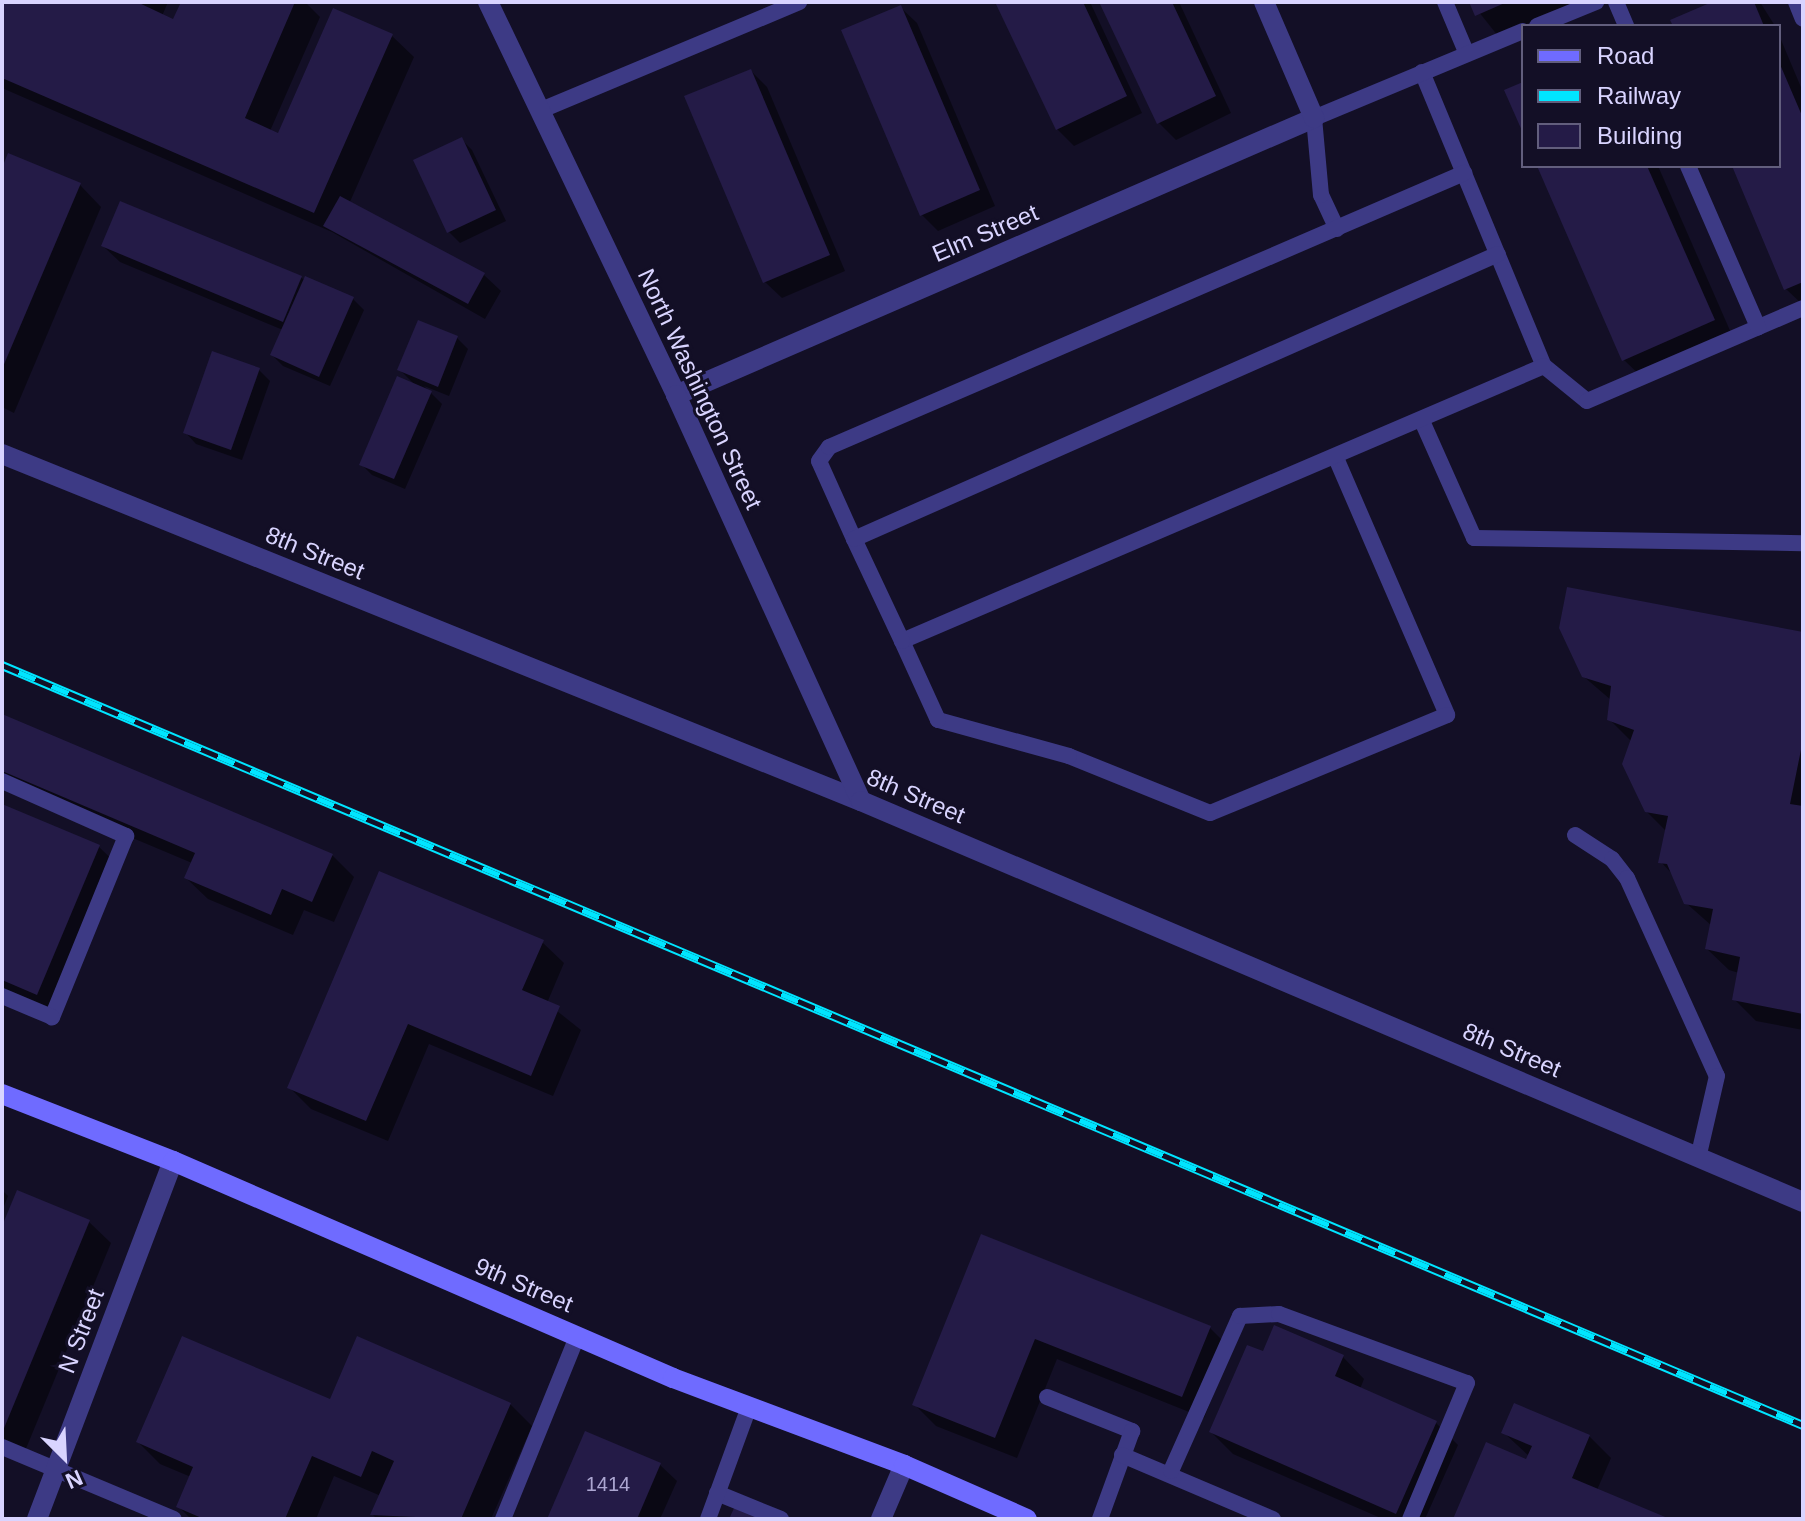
<!DOCTYPE html>
<html>
<head>
<meta charset="utf-8">
<style>
  body { margin:0 }
  #map { position:relative; width:1805px; height:1521px; overflow:hidden; background:#130f26; font-family:Arial,sans-serif }
  div>[style] { position:absolute }
  [style*='--x'] { left:calc(var(--x)*1px); top:calc(var(--y)*1px); width:calc(var(--w)*1px); rotate:calc(var(--a)*1deg) }
  .shadow>* { inset:0; background:#0007 }
  .building>* { inset:0; background:#241b47 }
  .service>* { height:16px; margin:-8px; padding:0 8px; transform-origin:8px; border-radius:8px; background:#3d3a85 }
  .minor>* { height:20px; margin:-10px; padding:0 10px; transform-origin:10px; border-radius:10px; background:#3d3a85 }
  .tertiary>* { height:20px; margin:-10px; padding:0 10px; transform-origin:10px; border-radius:10px; background:#3d3a85 }
  .secondary>* { height:20px; margin:-10px; padding:0 10px; transform-origin:10px; border-radius:10px; background:#6f6bff }
  .rail>* { height:9px; margin-top:-4.5px; transform-origin:0; background:repeating-linear-gradient(90deg,#130f26 0 18px,#00e5ff 0 36px); box-sizing:border-box; border-block:2px solid #00e5ff }
  span { translate:-50% -50%; white-space:nowrap; text-align:center; line-height:1.15; -webkit-text-stroke:6px #130f26; paint-order:stroke }
  .number-label { font-size:20px; color:#aca6d1 }
  .number-label span { -webkit-text-stroke-width:0 }
  .street-label { font-size:24px; color:#d9d4ff }
  .frame { position:absolute; inset:0; border:4px solid #d9d4ff; pointer-events:none }
  .legend { position:absolute; left:1521px; top:24px; width:260px; height:144px; box-sizing:border-box; background:#130f26; border:2px solid #625e7d; margin:0; padding:10px 14px; list-style:none; font-size:24px; color:#d9d4ff }
  .legend li { display:flex; align-items:center; gap:16px; height:40px }
  .legend b { width:40px; border:2px solid #625e7d }
  .north { position:absolute; left:24px; top:1417px; width:80px; height:80px; -webkit-text-stroke:6px #130f26; paint-order:stroke; rotate:156deg; font-size:22px; font-weight:700; line-height:32px; text-align:center; color:#d9d4ff }
  .north::after { content:''; display:block; margin:auto; width:28px; height:36px; background:#d9d4ff; clip-path:polygon(50% 0,100% 100%,50% 72%,0 100%) }
</style>
</head>
<body>
<div id="map">
  <div class="shadow">
    <i style="clip-path:polygon(2px 2px,168px 2px,162px 16px,174px 22px,183px 2px,305px 2px,320px 17px,270px 131px,279px 136px,392px 36px,414px 57px,349px 204px,484px 275px,501px 291px,485px 319px,332px 232px,2px 88px)"></i>
    <i style="clip-path:polygon(997px 2px,1090px 2px,1142px 113px,1074px 146px,1057px 129px)"></i>
    <i style="clip-path:polygon(1101px 2px,1179px 2px,1231px 113px,1176px 140px,1159px 123px)"></i>
    <i style="clip-path:polygon(1471px 2px,1579px 2px,1498px 36px)"></i>
    <i style="clip-path:polygon(1717px 2px,1760px 2px,1775px 26px,1675px 26px)"></i>
    <i style="clip-path:polygon(900px 7px,917px 23px,995px 206px,938px 231px,922px 215px)"></i>
    <i style="clip-path:polygon(1779px 35px,1803px 92px,1803px 305px,1786px 289px,1734px 166px,1779px 166px)"></i>
    <i style="clip-path:polygon(751px 71px,767px 87px,845px 271px,782px 298px,765px 282px)"></i>
    <i style="clip-path:polygon(461px 139px,472px 150px,506px 221px,460px 243px,449px 232px)"></i>
    <i style="clip-path:polygon(1539px 166px,1658px 166px,1735px 342px,1646px 381px,1624px 360px)"></i>
    <i style="clip-path:polygon(2px 173px,80px 185px,101px 207px,14px 413px,2px 407px)"></i>
    <i style="clip-path:polygon(103px 246px,301px 278px,353px 299px,364px 310px,330px 386px,283px 366px,272px 355px,283px 330px,120px 262px)"></i>
    <i style="clip-path:polygon(457px 338px,468px 349px,449px 396px,424px 386px,442px 404px,405px 489px,372px 475px,361px 464px,417px 387px,400px 370px)"></i>
    <i style="clip-path:polygon(259px 370px,270px 381px,242px 460px,196px 444px,186px 433px)"></i>
    <i style="clip-path:polygon(1803px 634px,1803px 1030px,1756px 1021px,1734px 999px,1739px 973px,1729px 970px,1707px 949px,1712px 926px,1686px 903px,1674px 876px,1661px 862px,1667px 832px,1646px 811px,1632px 742px,1609px 719px,1611px 700px,1583px 676px)"></i>
    <i style="clip-path:polygon(2px 716px,332px 855px,354px 877px,334px 922px,304px 910px,293px 935px,208px 899px,186px 878px,192px 863px,2px 783px)"></i>
    <i style="clip-path:polygon(2px 806px,99px 847px,121px 868px,59px 1015px,2px 991px)"></i>
    <i style="clip-path:polygon(542px 942px,564px 963px,547px 1003px,581px 1030px,553px 1096px,429px 1044px,388px 1141px,311px 1109px,289px 1087px)"></i>
    <i style="clip-path:polygon(2px 1190px,8px 1196px,2px 1211px)"></i>
    <i style="clip-path:polygon(89px 1222px,111px 1243px,25px 1451px,2px 1441px,2px 1231px)"></i>
    <i style="clip-path:polygon(982px 1237px,1210px 1328px,1232px 1350px,1204px 1418px,1057px 1359px,1017px 1458px,936px 1426px,914px 1404px)"></i>
    <i style="clip-path:polygon(1343px 1357px,1364px 1379px,1360px 1389px,1436px 1423px,1458px 1445px,1425px 1519px,1383px 1519px,1233px 1454px,1211px 1432px)"></i>
    <i style="clip-path:polygon(331px 1402px,510px 1404px,532px 1426px,491px 1519px,377px 1519px,373px 1515px,381px 1496px,334px 1476px,316px 1519px,191px 1519px,178px 1506px,191px 1477px,160px 1464px,138px 1442px)"></i>
    <i style="clip-path:polygon(1503px 1432px,1589px 1436px,1611px 1458px,1597px 1490px,1665px 1519px,1457px 1519px,1527px 1461px,1529px 1456px)"></i>
    <i style="clip-path:polygon(660px 1465px,677px 1481px,660px 1519px,549px 1519px)"></i>
  </div>
  <div class="building">
    <i style="clip-path:polygon(2px 2px,137px 2px,173px 19px,181px 2px,295px 2px,245px 118px,278px 133px,333px 8px,393px 34px,314px 213px,2px 78px)"></i>
    <i style="clip-path:polygon(995px 2px,1083px 2px,1127px 96px,1056px 130px)"></i>
    <i style="clip-path:polygon(1099px 2px,1172px 2px,1216px 96px,1157px 124px)"></i>
    <i style="clip-path:polygon(1469px 2px,1507px 2px,1475px 16px)"></i>
    <i style="clip-path:polygon(1712px 2px,1754px 2px,1764px 26px,1673px 26px,1670px 20px)"></i>
    <i style="clip-path:polygon(901px 5px,980px 190px,920px 216px,841px 30px)"></i>
    <i style="clip-path:polygon(1779px 62px,1803px 118px,1803px 282px,1784px 290px,1732px 166px,1779px 166px)"></i>
    <i style="clip-path:polygon(751px 69px,830px 255px,763px 283px,684px 96px)"></i>
    <i style="clip-path:polygon(1523px 82px,1523px 133px,1504px 90px)"></i>
    <i style="clip-path:polygon(462px 137px,496px 210px,447px 233px,413px 160px)"></i>
    <i style="clip-path:polygon(8px 153px,81px 183px,2px 369px,2px 168px)"></i>
    <i style="clip-path:polygon(1537px 166px,1647px 166px,1715px 320px,1622px 361px)"></i>
    <i style="clip-path:polygon(340px 196px,485px 273px,468px 304px,323px 226px)"></i>
    <i style="clip-path:polygon(120px 201px,302px 276px,283px 322px,101px 246px)"></i>
    <i style="clip-path:polygon(305px 276px,354px 297px,319px 377px,270px 355px)"></i>
    <i style="clip-path:polygon(418px 320px,458px 336px,438px 387px,397px 370px)"></i>
    <i style="clip-path:polygon(212px 351px,260px 368px,231px 450px,183px 433px)"></i>
    <i style="clip-path:polygon(397px 376px,432px 391px,394px 479px,359px 465px)"></i>
    <i style="clip-path:polygon(1567px 587px,1803px 632px,1803px 740px,1790px 804px,1803px 806px,1803px 1014px,1732px 1000px,1740px 957px,1705px 949px,1713px 909px,1684px 904px,1667px 864px,1658px 863px,1668px 816px,1645px 812px,1622px 764px,1634px 730px,1607px 720px,1611px 686px,1582px 677px,1559px 628px)"></i>
    <i style="clip-path:polygon(2px 714px,333px 854px,312px 902px,282px 889px,271px 915px,184px 878px,195px 853px,2px 771px)"></i>
    <i style="clip-path:polygon(2px 804px,100px 845px,37px 995px,2px 980px)"></i>
    <i style="clip-path:polygon(379px 871px,544px 940px,522px 990px,560px 1006px,531px 1076px,408px 1024px,366px 1121px,287px 1088px)"></i>
    <i style="clip-path:polygon(17px 1190px,90px 1220px,2px 1433px,2px 1226px)"></i>
    <i style="clip-path:polygon(981px 1234px,1211px 1326px,1182px 1397px,1035px 1339px,995px 1438px,912px 1405px)"></i>
    <i style="clip-path:polygon(1274px 1325px,1344px 1355px,1335px 1376px,1437px 1421px,1396px 1514px,1209px 1432px,1247px 1345px,1263px 1351px)"></i>
    <i style="clip-path:polygon(182px 1336px,330px 1399px,357px 1336px,511px 1403px,461px 1519px,370px 1515px,394px 1461px,372px 1451px,361px 1477px,312px 1456px,285px 1519px,204px 1519px,176px 1507px,193px 1467px,136px 1442px)"></i>
    <i style="clip-path:polygon(1514px 1403px,1590px 1435px,1572px 1478px,1670px 1519px,1453px 1519px,1486px 1442px,1526px 1459px,1532px 1446px,1501px 1433px)"></i>
    <i style="clip-path:polygon(585px 1431px,661px 1463px,637px 1519px,547px 1519px)"></i>
    <i style="clip-path:polygon(735px 1506px,766px 1519px,729px 1519px)"></i>
  </div>
  <div class="service">
    <i style="--x:1445;--y:2;--w:56;--a:67.1"></i>
    <i style="--x:1616;--y:2;--w:26;--a:67"></i>
    <i style="--x:1796;--y:2;--w:18;--a:68"></i>
    <i style="--x:1537;--y:26;--w:64;--a:-22.1"></i>
    <i style="--x:1422;--y:72;--w:318;--a:67.5"></i>
    <i style="--x:1544;--y:366;--w:55;--a:39.1"></i>
    <i style="--x:1587;--y:401;--w:235;--a:-23.3"></i>
    <i style="--x:539;--y:111;--w:282;--a:-22.7"></i>
    <i style="--x:1688;--y:166;--w:176;--a:66.5"></i>
    <i style="--x:1337;--y:229;--w:38;--a:-115"></i>
    <i style="--x:1321;--y:195;--w:77;--a:-95.2"></i>
    <i style="--x:1314;--y:118;--w:226;--a:-22.6"></i>
    <i style="--x:1422;--y:421;--w:128;--a:66"></i>
    <i style="--x:1474;--y:538;--w:329;--a:0.9"></i>
    <i style="--x:1336;--y:458;--w:280;--a:66.6"></i>
    <i style="--x:1447;--y:715;--w:256;--a:157.5"></i>
    <i style="--x:1210;--y:813;--w:152;--a:-158"></i>
    <i style="--x:1069;--y:756;--w:136;--a:-164.6"></i>
    <i style="--x:938;--y:720;--w:87;--a:-114.5"></i>
    <i style="--x:902;--y:641;--w:698;--a:-23.19"></i>
    <i style="--x:854;--y:539;--w:85;--a:-114.2"></i>
    <i style="--x:819;--y:461;--w:17;--a:-54"></i>
    <i style="--x:829;--y:447;--w:692;--a:-23.34"></i>
    <i style="--x:902;--y:641;--w:113;--a:-115.2"></i>
    <i style="--x:854;--y:539;--w:704;--a:-23.87"></i>
    <i style="--x:2;--y:781;--w:136;--a:23.9"></i>
    <i style="--x:126;--y:836;--w:196;--a:112.2"></i>
    <i style="--x:52;--y:1017;--w:54;--a:-157.2"></i>
    <i style="--x:1575;--y:835;--w:44;--a:33"></i>
    <i style="--x:1612;--y:859;--w:24;--a:52"></i>
    <i style="--x:1627;--y:878;--w:217;--a:65.6"></i>
    <i style="--x:1717;--y:1076;--w:84;--a:103"></i>
    <i style="--x:1047;--y:1397;--w:92;--a:21.8"></i>
    <i style="--x:1132;--y:1431;--w:94;--a:110"></i>
    <i style="--x:2;--y:1447;--w:186;--a:22.7"></i>
    <i style="--x:1122;--y:1455;--w:164;--a:23"></i>
    <i style="--x:1171;--y:1471;--w:170;--a:-66"></i>
    <i style="--x:1240;--y:1316;--w:39;--a:-3"></i>
    <i style="--x:1279;--y:1314;--w:200;--a:20.2"></i>
    <i style="--x:1467;--y:1383;--w:147;--a:112.7"></i>
    <i style="--x:717;--y:1493;--w:69;--a:22.1"></i>
    <i style="--x:503;--y:1519;--w:196;--a:-67.9"></i>
    <i style="--x:708;--y:1519;--w:119;--a:-69.9"></i>
  </div>
  <div class="minor">
    <i style="--x:676;--y:395;--w:696;--a:-23.47"></i>
    <i style="--x:1314;--y:118;--w:126;--a:-113.3"></i>
    <i style="--x:2;--y:454;--w:926;--a:22"></i>
  </div>
  <div class="tertiary">
    <i style="--x:488;--y:2;--w:436;--a:64.4"></i>
    <i style="--x:676;--y:395;--w:446;--a:65.5"></i>
    <i style="--x:861;--y:801;--w:1024;--a:23.06"></i>
    <i style="--x:37;--y:1519;--w:383;--a:-69.2"></i>
    <i style="--x:881;--y:1519;--w:59;--a:-66.9"></i>
  </div>
  <div class="secondary">
    <i style="--x:2;--y:1094;--w:184;--a:21.4"></i>
    <i style="--x:173;--y:1161;--w:545;--a:23.46"></i>
    <i style="--x:673;--y:1378;--w:247;--a:20.6"></i>
    <i style="--x:904;--y:1465;--w:134;--a:23.7"></i>
  </div>
  <div class="rail">
    <i style="--x:2;--y:665;--w:1955;--a:22.88"></i>
  </div>
  <div class="number-label">
    <span style="left:608px;top:1484px">1414</span>
  </div>
  <div class="street-label">
    <span style="left:985px;top:233px;rotate:-23deg">Elm Street</span>
    <span style="left:700px;top:389px;rotate:65deg">North Washington Street</span>
    <span style="left:315px;top:553px;rotate:22deg">8th Street</span>
    <span style="left:916px;top:796px;rotate:23deg">8th Street</span>
    <span style="left:1512px;top:1050px;rotate:23deg">8th Street</span>
    <span style="left:524px;top:1285px;rotate:23deg">9th Street</span>
    <span style="left:81px;top:1331px;rotate:-69deg">N Street</span>
  </div>
  <div class="frame"></div>
  <ul class="legend">
  <li><b style="height:10px;background:#6f6bff"></b>Road</li>
  <li><b style="height:10px;background:#00e5ff"></b>Railway</li>
  <li><b style="height:22px;background:#241b47"></b>Building</li>
  </ul>
  <div class="north">N</div>
</div>
</body>
</html>
